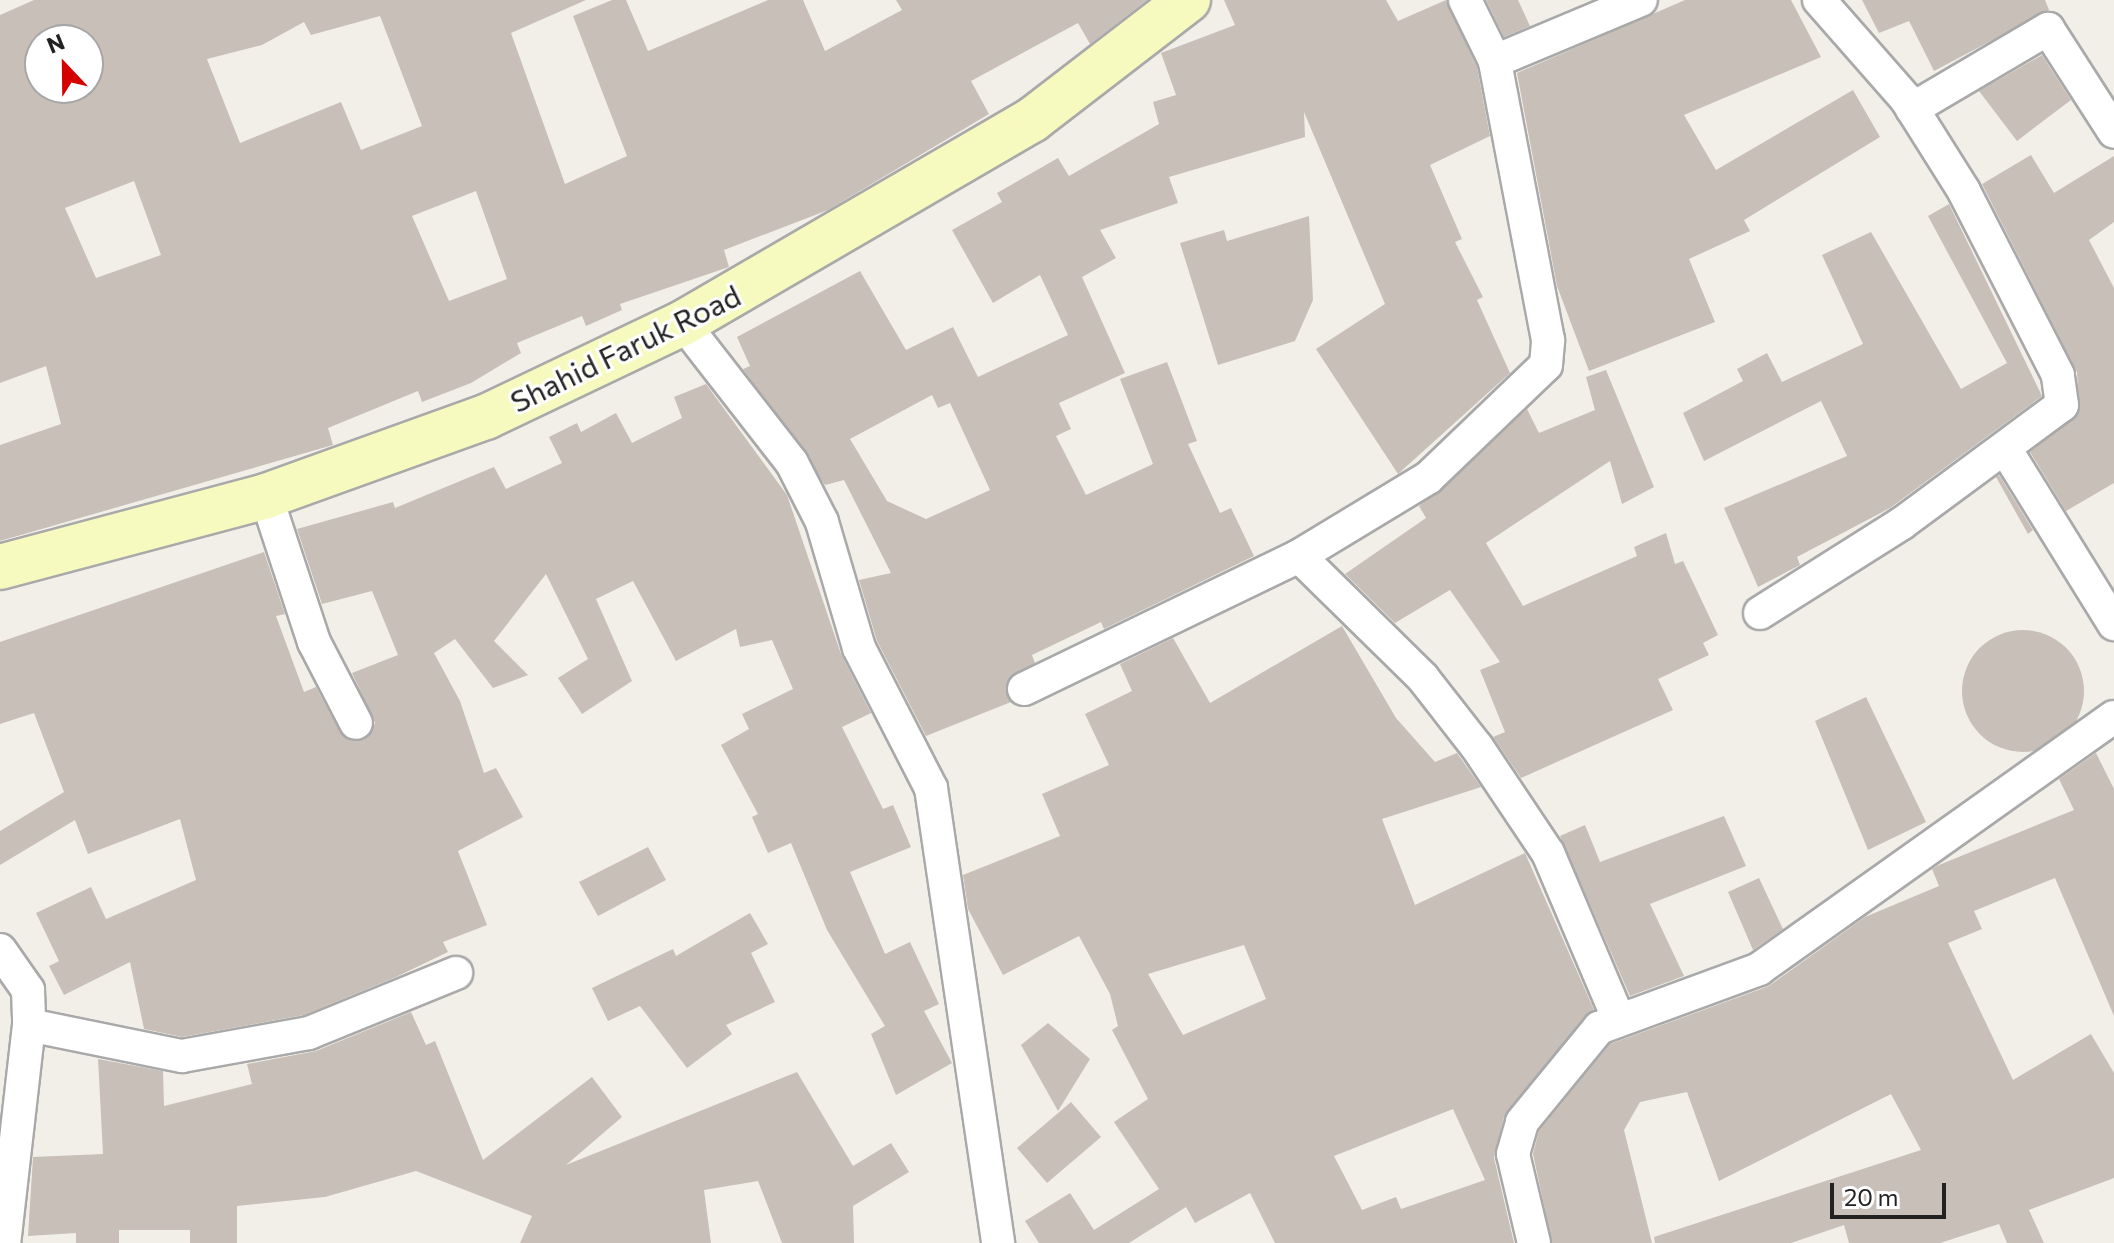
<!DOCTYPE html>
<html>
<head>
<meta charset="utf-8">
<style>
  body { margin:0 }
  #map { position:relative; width:2114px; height:1243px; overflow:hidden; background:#f2efe9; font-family:Commissioner,sans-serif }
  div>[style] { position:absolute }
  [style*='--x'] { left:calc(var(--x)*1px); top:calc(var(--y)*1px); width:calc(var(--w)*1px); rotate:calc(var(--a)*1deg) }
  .building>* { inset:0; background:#c7bfb8 }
  .round { border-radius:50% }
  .roads { filter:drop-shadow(2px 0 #a9a9a9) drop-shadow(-2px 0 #a9a9a9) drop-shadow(0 2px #a9a9a9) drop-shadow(0 -2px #a9a9a9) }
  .minor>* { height:32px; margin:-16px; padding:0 16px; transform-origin:16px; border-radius:16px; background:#fff }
  .secondary>* { height:44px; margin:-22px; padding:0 22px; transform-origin:22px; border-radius:22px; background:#f7fabf }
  span { translate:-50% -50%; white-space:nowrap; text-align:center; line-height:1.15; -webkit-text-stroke:6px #fff; paint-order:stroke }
  .street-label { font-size:30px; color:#222 }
  .north { position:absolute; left:24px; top:24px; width:80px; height:80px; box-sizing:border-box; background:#fff; border:2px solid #a7a7a7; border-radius:50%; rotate:338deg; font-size:22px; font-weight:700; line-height:32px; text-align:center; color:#222 }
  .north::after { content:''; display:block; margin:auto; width:28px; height:36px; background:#d40000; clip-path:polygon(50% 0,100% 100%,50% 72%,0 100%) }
  .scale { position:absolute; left:1830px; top:1183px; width:116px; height:36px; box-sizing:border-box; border:4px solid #222; border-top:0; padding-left:10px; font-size:24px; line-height:28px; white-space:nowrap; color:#222; -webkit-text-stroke:6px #fff; paint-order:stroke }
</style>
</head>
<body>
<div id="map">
  <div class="building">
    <i style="clip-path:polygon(evenodd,34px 0,586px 0,511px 33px,565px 184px,627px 156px,573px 16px,612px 0,626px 0,648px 51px,768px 0,803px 0,825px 51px,902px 10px,896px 0,1147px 0,1090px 44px,1078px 23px,971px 81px,989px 114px,828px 210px,724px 250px,729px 267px,620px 304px,622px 310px,586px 326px,582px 316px,517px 343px,521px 353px,471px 383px,422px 402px,418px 391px,328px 428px,333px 445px,0 541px,0 445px,61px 424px,46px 366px,0 383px,0 15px,34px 0,380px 16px,422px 126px,361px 150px,341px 102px,240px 143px,207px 59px,262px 45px,304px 22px,311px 35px,380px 16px,34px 0,40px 40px,88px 40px,88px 88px,40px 88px,40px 40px,34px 0,134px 181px,161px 255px,96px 278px,65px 208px,134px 181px,34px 0,476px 191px,507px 279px,449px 301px,412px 216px,476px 191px)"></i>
    <i style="clip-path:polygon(evenodd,1224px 0,1386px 0,1398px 21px,1446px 0,1477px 67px,1490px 136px,1430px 165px,1462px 239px,1455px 242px,1483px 297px,1477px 300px,1510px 373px,1398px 474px,1316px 349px,1385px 304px,1304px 112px,1305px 137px,1169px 177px,1178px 203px,1100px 230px,1116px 258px,1082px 277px,1125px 373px,1059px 403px,1071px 429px,1056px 436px,1086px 495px,1153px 464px,1120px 379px,1167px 362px,1197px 441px,1188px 444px,1220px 513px,1231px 508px,1254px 556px,1104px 629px,1101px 622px,1032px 655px,1035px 663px,1008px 679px,1011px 702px,926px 736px,877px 641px,859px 580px,891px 573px,844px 480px,825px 485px,743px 369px,750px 366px,737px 337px,860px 271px,906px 350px,953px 327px,978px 377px,1068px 335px,1040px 275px,993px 303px,952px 230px,1002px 202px,997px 193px,1058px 158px,1069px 176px,1159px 124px,1153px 102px,1176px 95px,1161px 53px,1235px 25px,1224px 0,932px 395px,938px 408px,950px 403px,990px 490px,926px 519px,887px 501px,850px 439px,932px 395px)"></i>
    <i style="clip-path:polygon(1486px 0,1518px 0,1530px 26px,1504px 37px)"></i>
    <i style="clip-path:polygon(1685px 0,1791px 0,1821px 57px,1684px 115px,1716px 170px,1853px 90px,1880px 137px,1744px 220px,1750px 231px,1689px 259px,1715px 322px,1589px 371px,1557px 286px,1517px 73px)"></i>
    <i style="clip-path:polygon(1862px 0,2045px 0,2049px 10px,1934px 71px,1909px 21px,1879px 33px)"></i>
    <i style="clip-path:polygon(2042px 55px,2071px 100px,2017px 141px,1979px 91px)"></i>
    <i style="clip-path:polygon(2031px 155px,2054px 193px,2114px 156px,2114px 222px,2089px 240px,2114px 288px,2114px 483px,2066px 511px,2030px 452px,2079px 413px,2077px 372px,1982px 184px)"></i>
    <i style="clip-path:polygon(1949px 204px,2042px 396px,1890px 508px,1797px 557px,1800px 565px,1758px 587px,1724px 508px,1847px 456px,1821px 401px,1704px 461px,1683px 413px,1743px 381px,1737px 369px,1767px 353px,1782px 382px,1863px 344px,1822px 255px,1871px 232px,1961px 389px,2007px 363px,1928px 216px)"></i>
    <i style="clip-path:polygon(1309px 216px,1313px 300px,1295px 341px,1218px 365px,1180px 243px,1224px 230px,1227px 241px)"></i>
    <i style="clip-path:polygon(1606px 370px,1654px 487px,1622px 504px,1610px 461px,1486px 543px,1523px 606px,1637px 556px,1634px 547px,1666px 533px,1675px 564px,1683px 561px,1718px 635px,1703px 643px,1709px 655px,1658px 679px,1673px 710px,1521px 778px,1493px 737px,1505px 732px,1480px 670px,1500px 662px,1450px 590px,1395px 623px,1345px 574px,1426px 518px,1419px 506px,1527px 409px,1539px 433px,1595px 410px,1586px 377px)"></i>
    <i style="clip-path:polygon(706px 384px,787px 495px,841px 654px,871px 713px,842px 727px,883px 809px,893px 805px,911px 847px,850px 872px,885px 954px,910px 942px,939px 1004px,924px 1011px,952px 1063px,896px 1095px,871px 1034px,885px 1026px,827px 930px,791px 843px,768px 853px,752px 817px,758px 814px,721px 745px,749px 729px,742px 714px,793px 689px,772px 640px,740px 647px,736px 629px,676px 661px,633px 581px,596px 599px,632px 681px,582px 714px,558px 678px,588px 659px,546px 574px,494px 641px,528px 675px,493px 688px,455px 639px,434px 653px,460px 701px,484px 773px,496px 768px,523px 817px,458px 851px,487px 925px,443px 942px,448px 952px,396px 977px,304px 1015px,182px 1037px,144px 1029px,130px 962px,64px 995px,49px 966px,59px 961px,36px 913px,91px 887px,106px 919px,196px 880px,180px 819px,88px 854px,75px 820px,0 865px,0 831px,64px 792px,34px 713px,0 724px,0 642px,264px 552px,285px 614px,276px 616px,304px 692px,316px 687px,340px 732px,364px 740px,375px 723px,352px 673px,398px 655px,372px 591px,322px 604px,297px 529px,393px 502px,395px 508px,494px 467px,506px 489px,562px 463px,549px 437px,577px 423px,581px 432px,616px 413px,632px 443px,682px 418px,674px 397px)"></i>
    <i style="clip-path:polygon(1999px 475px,2033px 530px,2028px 534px,1996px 477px)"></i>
    <i style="clip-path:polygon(evenodd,1342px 626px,1396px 718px,1435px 762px,1457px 753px,1481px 787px,1382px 819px,1415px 905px,1525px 853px,1594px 1010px,1504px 1117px,1494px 1158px,1514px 1243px,1275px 1243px,1250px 1193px,1195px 1223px,1186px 1207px,1129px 1243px,1039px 1243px,1025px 1221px,1070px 1193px,1094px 1230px,1159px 1189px,1114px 1122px,1148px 1099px,1112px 1030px,1118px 1026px,1110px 994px,1079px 936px,1003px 975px,968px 909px,963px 875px,1060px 836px,1042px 794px,1109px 765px,1085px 714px,1132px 691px,1120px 664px,1173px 638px,1210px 703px,1342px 626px,1244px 945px,1266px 999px,1183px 1035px,1148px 974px,1244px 945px,1342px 626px,1453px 1109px,1485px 1180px,1401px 1209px,1396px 1197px,1362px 1210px,1334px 1156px,1453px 1109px)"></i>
    <i class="round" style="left:1962px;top:630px;width:122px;height:122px"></i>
    <i style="clip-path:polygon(1866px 697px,1926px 822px,1868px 850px,1815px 721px)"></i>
    <i style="clip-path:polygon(2096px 753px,2114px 789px,2114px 1016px,2055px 878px,1974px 911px,1982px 929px,1948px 943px,2013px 1080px,2091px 1034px,2114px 1073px,2114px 1178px,2029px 1210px,2044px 1243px,2007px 1243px,1999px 1224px,1940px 1243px,1849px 1243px,1844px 1225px,1791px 1243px,1655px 1243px,1654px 1237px,1921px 1150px,1891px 1094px,1719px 1181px,1687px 1092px,1640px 1102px,1624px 1130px,1652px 1243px,1552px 1243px,1533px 1154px,1539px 1131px,1610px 1044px,1769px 986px,1865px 917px,1939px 886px,1932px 869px,1939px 865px,2074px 810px,2059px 779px)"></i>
    <i style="clip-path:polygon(1724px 816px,1746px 866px,1650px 904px,1684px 976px,1630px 996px,1560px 836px,1585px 825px,1600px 862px)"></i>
    <i style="clip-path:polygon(648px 847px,666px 880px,598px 916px,579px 882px)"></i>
    <i style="clip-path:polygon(1759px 878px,1783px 929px,1753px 950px,1728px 892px)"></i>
    <i style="clip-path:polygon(750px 913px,768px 944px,751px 953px,775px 1002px,726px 1025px,732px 1034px,687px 1068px,640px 1006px,608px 1021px,592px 988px,673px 949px,676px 956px)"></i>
    <i style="clip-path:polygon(411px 1012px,426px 1045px,435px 1041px,483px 1160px,592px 1077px,622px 1117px,566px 1165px,797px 1072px,853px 1166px,891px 1143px,909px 1172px,853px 1206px,854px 1243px,782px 1243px,758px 1181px,704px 1190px,711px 1243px,520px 1243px,532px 1216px,416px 1171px,325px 1197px,237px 1206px,237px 1243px,190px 1243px,190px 1230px,119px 1230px,119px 1243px,76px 1243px,76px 1233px,28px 1236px,33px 1157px,103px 1154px,98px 1059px,163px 1071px,164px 1106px,252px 1084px,247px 1064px,316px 1051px)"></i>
    <i style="clip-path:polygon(1048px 1023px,1090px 1059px,1058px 1111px,1021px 1045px)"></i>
    <i style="clip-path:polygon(1071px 1102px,1101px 1137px,1047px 1183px,1017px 1148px)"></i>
  </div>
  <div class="roads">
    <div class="minor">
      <i style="--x:1495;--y:61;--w:158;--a:-22.7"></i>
      <i style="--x:1912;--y:109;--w:158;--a:-30.5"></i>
      <i style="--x:2048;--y:29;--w:122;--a:57.3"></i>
      <i style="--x:683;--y:323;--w:177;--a:52.1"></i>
      <i style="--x:792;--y:463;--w:66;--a:63"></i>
      <i style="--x:822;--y:522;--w:131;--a:73.6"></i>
      <i style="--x:859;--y:648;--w:157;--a:62.8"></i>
      <i style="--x:931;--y:788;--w:460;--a:81.6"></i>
      <i style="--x:2006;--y:450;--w:205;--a:58.2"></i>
      <i style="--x:266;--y:496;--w:154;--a:71.8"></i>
      <i style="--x:314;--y:642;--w:91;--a:62.6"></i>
      <i style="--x:1299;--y:556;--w:174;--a:44.5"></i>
      <i style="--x:1423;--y:678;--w:88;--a:52"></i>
      <i style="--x:1477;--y:747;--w:128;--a:56.2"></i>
      <i style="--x:1548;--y:853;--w:181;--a:67"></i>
      <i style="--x:1760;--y:613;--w:167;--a:-32.3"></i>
      <i style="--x:1901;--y:524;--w:200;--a:-36.5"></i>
      <i style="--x:2062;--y:405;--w:30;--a:-98"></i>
      <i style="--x:2058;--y:375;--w:207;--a:-117.1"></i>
      <i style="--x:1964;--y:191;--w:109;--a:-122.2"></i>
      <i style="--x:1906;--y:99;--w:132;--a:-131.3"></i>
      <i style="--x:1024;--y:689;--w:305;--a:-25.8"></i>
      <i style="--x:1299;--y:556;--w:151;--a:-31.2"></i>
      <i style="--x:1428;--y:478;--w:163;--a:-43.8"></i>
      <i style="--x:1546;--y:365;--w:25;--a:-85"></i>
      <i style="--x:1548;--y:340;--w:284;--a:-100.8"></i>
      <i style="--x:1495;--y:61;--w:68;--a:-116.2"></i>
      <i style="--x:0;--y:950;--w:49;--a:55"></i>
      <i style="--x:28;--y:990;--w:35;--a:88"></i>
      <i style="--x:29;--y:1025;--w:219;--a:96.5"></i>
      <i style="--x:29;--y:1025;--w:156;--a:11.5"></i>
      <i style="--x:182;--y:1056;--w:129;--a:-10.3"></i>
      <i style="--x:309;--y:1033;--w:159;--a:-22.2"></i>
      <i style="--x:1534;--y:1243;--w:91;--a:-103.3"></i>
      <i style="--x:1513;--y:1154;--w:33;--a:-74"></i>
      <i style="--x:1522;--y:1122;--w:122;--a:-50.7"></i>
      <i style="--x:1599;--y:1028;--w:171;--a:-20.2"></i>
      <i style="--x:1759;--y:969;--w:435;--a:-35.4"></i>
    </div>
    <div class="secondary">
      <i style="--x:0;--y:567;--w:275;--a:-14.9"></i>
      <i style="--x:266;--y:496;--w:234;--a:-19.8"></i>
      <i style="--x:486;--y:417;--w:218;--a:-25.5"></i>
      <i style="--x:683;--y:323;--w:404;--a:-30.2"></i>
      <i style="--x:1032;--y:120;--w:197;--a:-37.6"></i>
    </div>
  </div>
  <div class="street-label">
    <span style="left:625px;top:348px;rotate:-26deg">Shahid Faruk Road</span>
  </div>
  <div class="north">N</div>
  <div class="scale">20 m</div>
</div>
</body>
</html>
